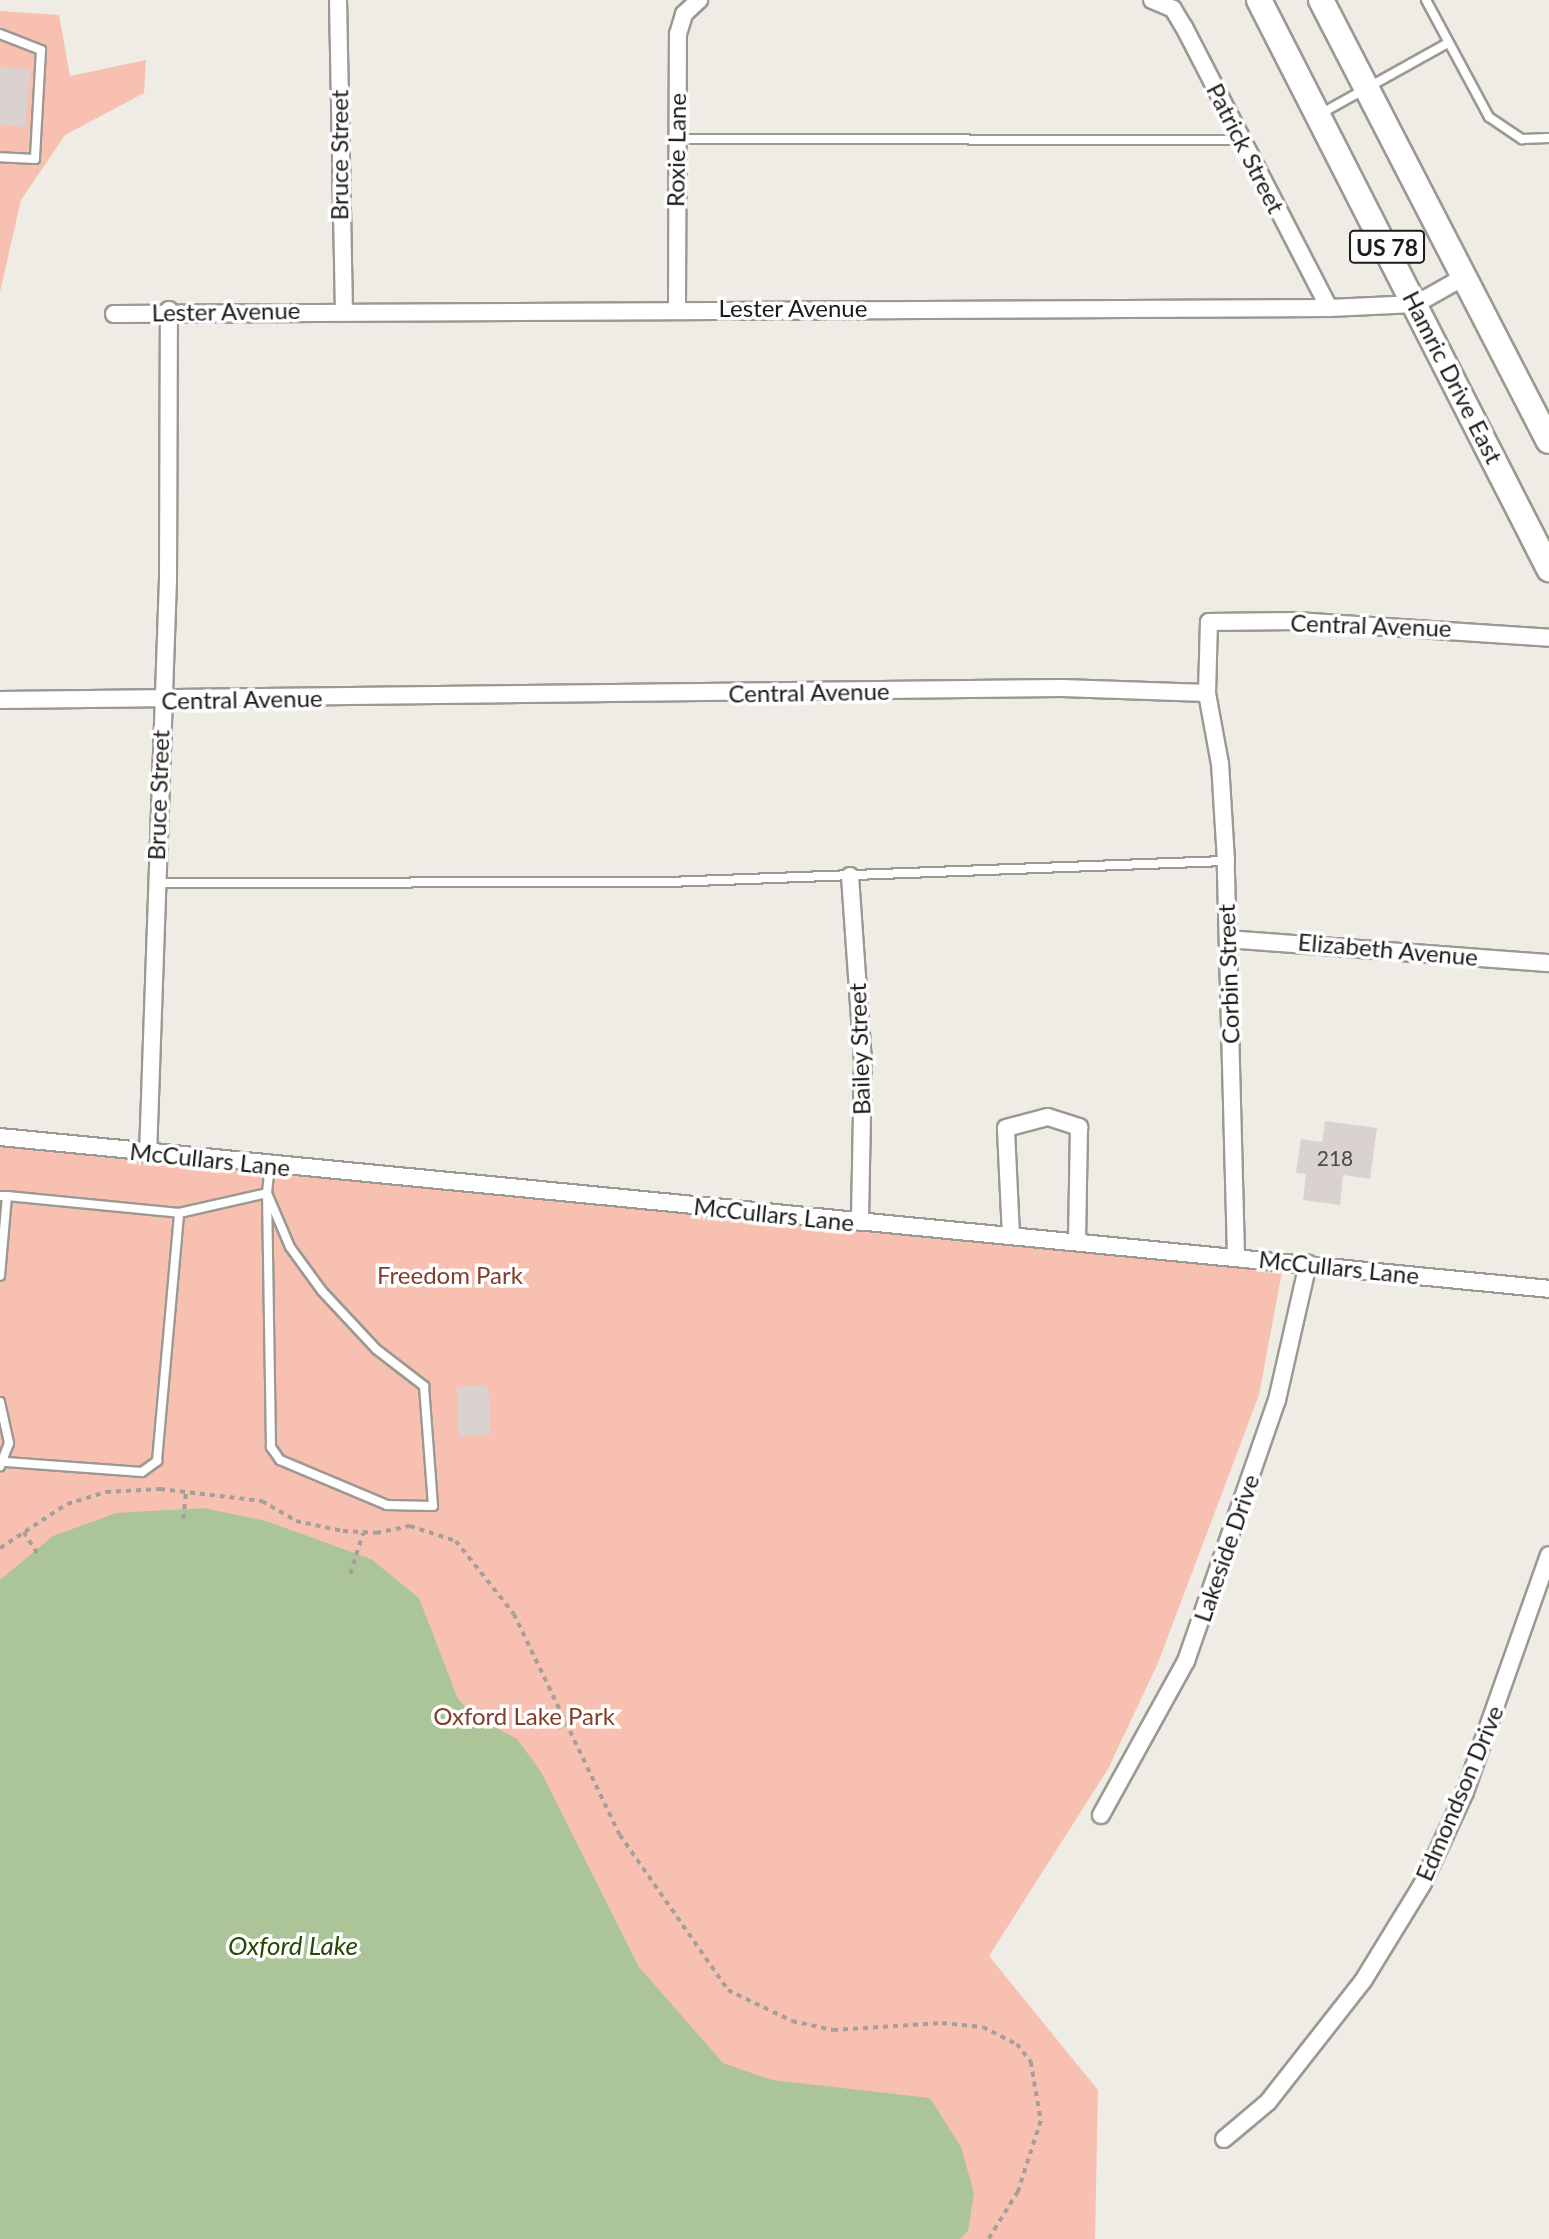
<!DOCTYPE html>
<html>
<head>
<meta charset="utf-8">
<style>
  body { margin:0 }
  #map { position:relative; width:1549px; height:2239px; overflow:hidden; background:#efece6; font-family:Lato,sans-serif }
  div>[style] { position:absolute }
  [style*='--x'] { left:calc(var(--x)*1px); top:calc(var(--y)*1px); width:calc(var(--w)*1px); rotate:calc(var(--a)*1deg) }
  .green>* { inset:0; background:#f8c0b0 }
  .water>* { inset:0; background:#abc598 }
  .building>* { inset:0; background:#d9d2ce }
  .path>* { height:3.5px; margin-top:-1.75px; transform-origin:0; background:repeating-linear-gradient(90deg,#a3a09c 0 5px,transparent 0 10px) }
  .roads { filter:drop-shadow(2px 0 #9c9993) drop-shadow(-2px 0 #9c9993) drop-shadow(0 2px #9c9993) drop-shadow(0 -2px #9c9993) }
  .service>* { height:8px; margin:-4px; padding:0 4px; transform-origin:4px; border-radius:4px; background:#fff }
  .minor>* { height:16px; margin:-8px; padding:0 8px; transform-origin:8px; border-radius:8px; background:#fff }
  .primary>* { height:24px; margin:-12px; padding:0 12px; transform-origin:12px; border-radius:12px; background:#fff }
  span { translate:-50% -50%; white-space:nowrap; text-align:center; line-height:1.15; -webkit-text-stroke:7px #fff; paint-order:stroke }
  .number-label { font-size:21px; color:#4c4a47 }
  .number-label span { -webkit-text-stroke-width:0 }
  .shield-label span { padding:2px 5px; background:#fff; border:2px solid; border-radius:5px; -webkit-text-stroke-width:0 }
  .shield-label { font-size:23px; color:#1d1c1a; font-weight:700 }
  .street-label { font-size:24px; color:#1d1c1a }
  .park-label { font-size:24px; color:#823e2a }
  .water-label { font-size:26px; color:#284803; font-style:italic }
</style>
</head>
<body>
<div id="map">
  <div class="green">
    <i style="clip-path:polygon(0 11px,59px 15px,70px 76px,146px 60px,144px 93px,65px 135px,21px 200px,0 292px)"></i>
    <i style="clip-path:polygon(0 1137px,1284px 1261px,1259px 1395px,1158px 1663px,1108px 1769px,989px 1956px,1098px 2090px,1095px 2239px,0 2239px)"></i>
  </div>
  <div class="water">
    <i style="clip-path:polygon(204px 1508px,266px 1521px,371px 1559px,419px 1598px,458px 1699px,476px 1717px,517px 1739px,541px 1772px,639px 1967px,723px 2063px,772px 2080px,930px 2098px,961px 2147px,974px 2193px,968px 2231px,960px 2239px,0 2239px,0 1580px,53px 1536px,116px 1513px)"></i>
  </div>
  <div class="building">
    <i style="clip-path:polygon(0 67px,30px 69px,25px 127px,0 125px)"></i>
    <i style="clip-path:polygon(1325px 1121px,1377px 1128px,1370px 1179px,1343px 1175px,1340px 1205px,1303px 1200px,1306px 1174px,1296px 1173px,1301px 1139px,1322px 1142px)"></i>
    <i style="clip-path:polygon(488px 1385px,491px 1434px,459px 1437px,457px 1387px)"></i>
  </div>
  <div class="path">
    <i style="--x:183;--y:1519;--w:29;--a:-84"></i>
    <i style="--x:24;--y:1532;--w:28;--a:58"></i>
    <i style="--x:0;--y:1548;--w:80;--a:-33.3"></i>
    <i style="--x:67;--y:1504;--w:41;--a:-17.1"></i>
    <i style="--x:106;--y:1492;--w:54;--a:-3.2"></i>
    <i style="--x:160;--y:1489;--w:103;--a:6.7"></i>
    <i style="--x:262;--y:1501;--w:39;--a:30"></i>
    <i style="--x:296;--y:1521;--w:48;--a:12"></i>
    <i style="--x:343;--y:1531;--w:33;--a:3"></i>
    <i style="--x:376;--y:1533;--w:35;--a:-12"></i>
    <i style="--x:410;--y:1526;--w:48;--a:18.1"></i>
    <i style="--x:456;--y:1541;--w:93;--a:51.5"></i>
    <i style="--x:514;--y:1614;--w:245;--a:64.4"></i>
    <i style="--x:620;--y:1835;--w:189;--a:55.1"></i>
    <i style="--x:728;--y:1990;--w:71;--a:25.8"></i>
    <i style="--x:792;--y:2021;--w:42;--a:12.4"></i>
    <i style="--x:833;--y:2030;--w:109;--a:-3.7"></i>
    <i style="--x:942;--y:2023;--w:41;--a:5.6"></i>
    <i style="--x:983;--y:2027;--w:38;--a:27"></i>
    <i style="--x:1017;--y:2044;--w:23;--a:52"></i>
    <i style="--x:1031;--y:2062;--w:60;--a:80.4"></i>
    <i style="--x:1041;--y:2121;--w:75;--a:107.9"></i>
    <i style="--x:1018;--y:2192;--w:55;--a:121.7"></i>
    <i style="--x:350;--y:1574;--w:43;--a:-72.4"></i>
  </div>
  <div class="roads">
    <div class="service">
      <i style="--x:1426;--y:0;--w:133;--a:61.7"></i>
      <i style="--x:1489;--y:117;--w:40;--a:34"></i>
      <i style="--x:1522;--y:139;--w:27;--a:-2"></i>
      <i style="--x:0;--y:34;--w:44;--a:21.3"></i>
      <i style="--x:41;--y:50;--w:109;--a:93.2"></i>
      <i style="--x:35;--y:159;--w:35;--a:-177"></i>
      <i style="--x:1322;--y:113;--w:144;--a:-29.1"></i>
      <i style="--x:677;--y:139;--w:564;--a:0.1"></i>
      <i style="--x:155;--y:883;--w:513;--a:-0.11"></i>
      <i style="--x:668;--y:882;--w:558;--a:-2.16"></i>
      <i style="--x:267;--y:1193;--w:59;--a:66.9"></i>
      <i style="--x:290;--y:1247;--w:54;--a:54"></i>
      <i style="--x:322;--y:1291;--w:79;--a:47"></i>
      <i style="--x:376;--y:1349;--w:61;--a:37.6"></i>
      <i style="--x:424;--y:1386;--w:120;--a:85.7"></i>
      <i style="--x:433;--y:1506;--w:46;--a:-178.8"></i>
      <i style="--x:387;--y:1505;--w:116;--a:-157.2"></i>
      <i style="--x:280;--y:1460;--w:16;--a:-125"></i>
      <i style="--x:271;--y:1447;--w:254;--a:-90.9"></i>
      <i style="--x:0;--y:1196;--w:7;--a:0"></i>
      <i style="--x:7;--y:1196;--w:80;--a:95"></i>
      <i style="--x:7;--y:1196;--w:173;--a:5.6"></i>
      <i style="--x:179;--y:1213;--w:90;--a:-12.8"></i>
      <i style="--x:267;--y:1193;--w:28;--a:-84"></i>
      <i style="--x:0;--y:1402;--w:42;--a:77.6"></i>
      <i style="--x:9;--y:1443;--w:25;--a:111"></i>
      <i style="--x:6;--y:1462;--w:136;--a:4.2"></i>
      <i style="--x:142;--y:1472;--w:19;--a:-36"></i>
      <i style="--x:157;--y:1461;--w:249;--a:-84.9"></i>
    </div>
    <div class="minor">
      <i style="--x:338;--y:0;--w:309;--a:88.9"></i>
      <i style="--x:1152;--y:0;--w:23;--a:23"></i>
      <i style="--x:1173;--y:9;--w:21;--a:59"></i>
      <i style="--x:1184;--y:27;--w:316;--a:62.7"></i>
      <i style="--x:677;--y:308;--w:274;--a:-89.8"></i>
      <i style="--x:678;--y:34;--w:21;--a:-73"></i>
      <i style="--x:684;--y:14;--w:21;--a:-43"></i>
      <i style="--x:114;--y:314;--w:1215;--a:-0.28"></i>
      <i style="--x:1329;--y:308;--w:87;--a:-2.6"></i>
      <i style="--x:1416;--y:304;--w:55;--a:-29.4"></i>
      <i style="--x:0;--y:700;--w:1062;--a:-0.65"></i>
      <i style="--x:1062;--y:688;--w:145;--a:2"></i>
      <i style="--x:850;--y:876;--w:186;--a:86"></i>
      <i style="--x:863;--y:1062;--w:160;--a:91.1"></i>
      <i style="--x:1228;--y:939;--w:322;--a:4.3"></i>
      <i style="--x:0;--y:1137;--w:1556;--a:5.6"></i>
      <i style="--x:148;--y:1155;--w:575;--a:-88.01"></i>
      <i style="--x:168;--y:580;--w:270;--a:-89.8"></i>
      <i style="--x:1011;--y:1236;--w:108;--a:-92.7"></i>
      <i style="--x:1006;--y:1128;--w:43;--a:-14.7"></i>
      <i style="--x:1048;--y:1117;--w:33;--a:18"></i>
      <i style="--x:1079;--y:1127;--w:115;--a:91"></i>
      <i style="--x:1236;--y:1256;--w:395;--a:-91.5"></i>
      <i style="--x:1226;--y:861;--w:97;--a:-93.5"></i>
      <i style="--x:1220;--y:764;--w:72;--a:-100.4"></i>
      <i style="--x:1207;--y:693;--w:71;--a:-88.4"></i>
      <i style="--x:1209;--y:622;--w:87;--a:-0.7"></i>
      <i style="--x:1296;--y:621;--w:254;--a:3.8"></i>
      <i style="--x:1101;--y:1815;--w:176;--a:-61.1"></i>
      <i style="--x:1186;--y:1661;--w:276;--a:-70.8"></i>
      <i style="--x:1277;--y:1400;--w:140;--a:-77.2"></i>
      <i style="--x:1224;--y:2139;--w:57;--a:-40.1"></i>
      <i style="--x:1268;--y:2102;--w:154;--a:-51.9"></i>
      <i style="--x:1363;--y:1981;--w:115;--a:-58.5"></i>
      <i style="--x:1423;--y:1883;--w:100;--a:-65.2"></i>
      <i style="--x:1465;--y:1792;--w:251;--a:-70.5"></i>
    </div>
    <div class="primary">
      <i style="--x:1259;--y:0;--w:639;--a:62.99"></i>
      <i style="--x:1321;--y:0;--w:496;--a:62.7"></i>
    </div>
  </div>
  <div class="number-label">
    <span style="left:1335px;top:1158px">218</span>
  </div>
  <div class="shield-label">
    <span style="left:1387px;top:247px">US 78</span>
  </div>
  <div class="street-label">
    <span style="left:1246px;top:148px;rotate:63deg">Patrick Street</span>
    <span style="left:676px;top:150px;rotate:-89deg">Roxie Lane</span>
    <span style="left:339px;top:155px;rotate:-90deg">Bruce Street</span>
    <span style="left:793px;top:308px">Lester Avenue</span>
    <span style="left:226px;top:311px;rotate:-1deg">Lester Avenue</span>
    <span style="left:1453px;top:377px;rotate:63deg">Hamric Drive East</span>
    <span style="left:1371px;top:625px;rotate:2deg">Central Avenue</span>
    <span style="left:809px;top:692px;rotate:-1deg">Central Avenue</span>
    <span style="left:242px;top:699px;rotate:-1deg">Central Avenue</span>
    <span style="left:158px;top:795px;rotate:-88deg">Bruce Street</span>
    <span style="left:1388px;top:949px;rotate:5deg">Elizabeth Avenue</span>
    <span style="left:1228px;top:974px;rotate:-92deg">Corbin Street</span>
    <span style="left:859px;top:1049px;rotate:-92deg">Bailey Street</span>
    <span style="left:210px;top:1159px;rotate:6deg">McCullars Lane</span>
    <span style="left:774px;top:1214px;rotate:6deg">McCullars Lane</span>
    <span style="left:1339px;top:1267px;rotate:6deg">McCullars Lane</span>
    <span style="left:1226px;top:1548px;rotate:-71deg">Lakeside Drive</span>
    <span style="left:1459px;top:1793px;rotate:-67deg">Edmondson Drive</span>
  </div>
  <div class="park-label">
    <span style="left:450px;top:1275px">Freedom Park</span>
    <span style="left:524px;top:1716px">Oxford Lake Park</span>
  </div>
  <div class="water-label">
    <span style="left:293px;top:1946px">Oxford Lake</span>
  </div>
</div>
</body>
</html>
